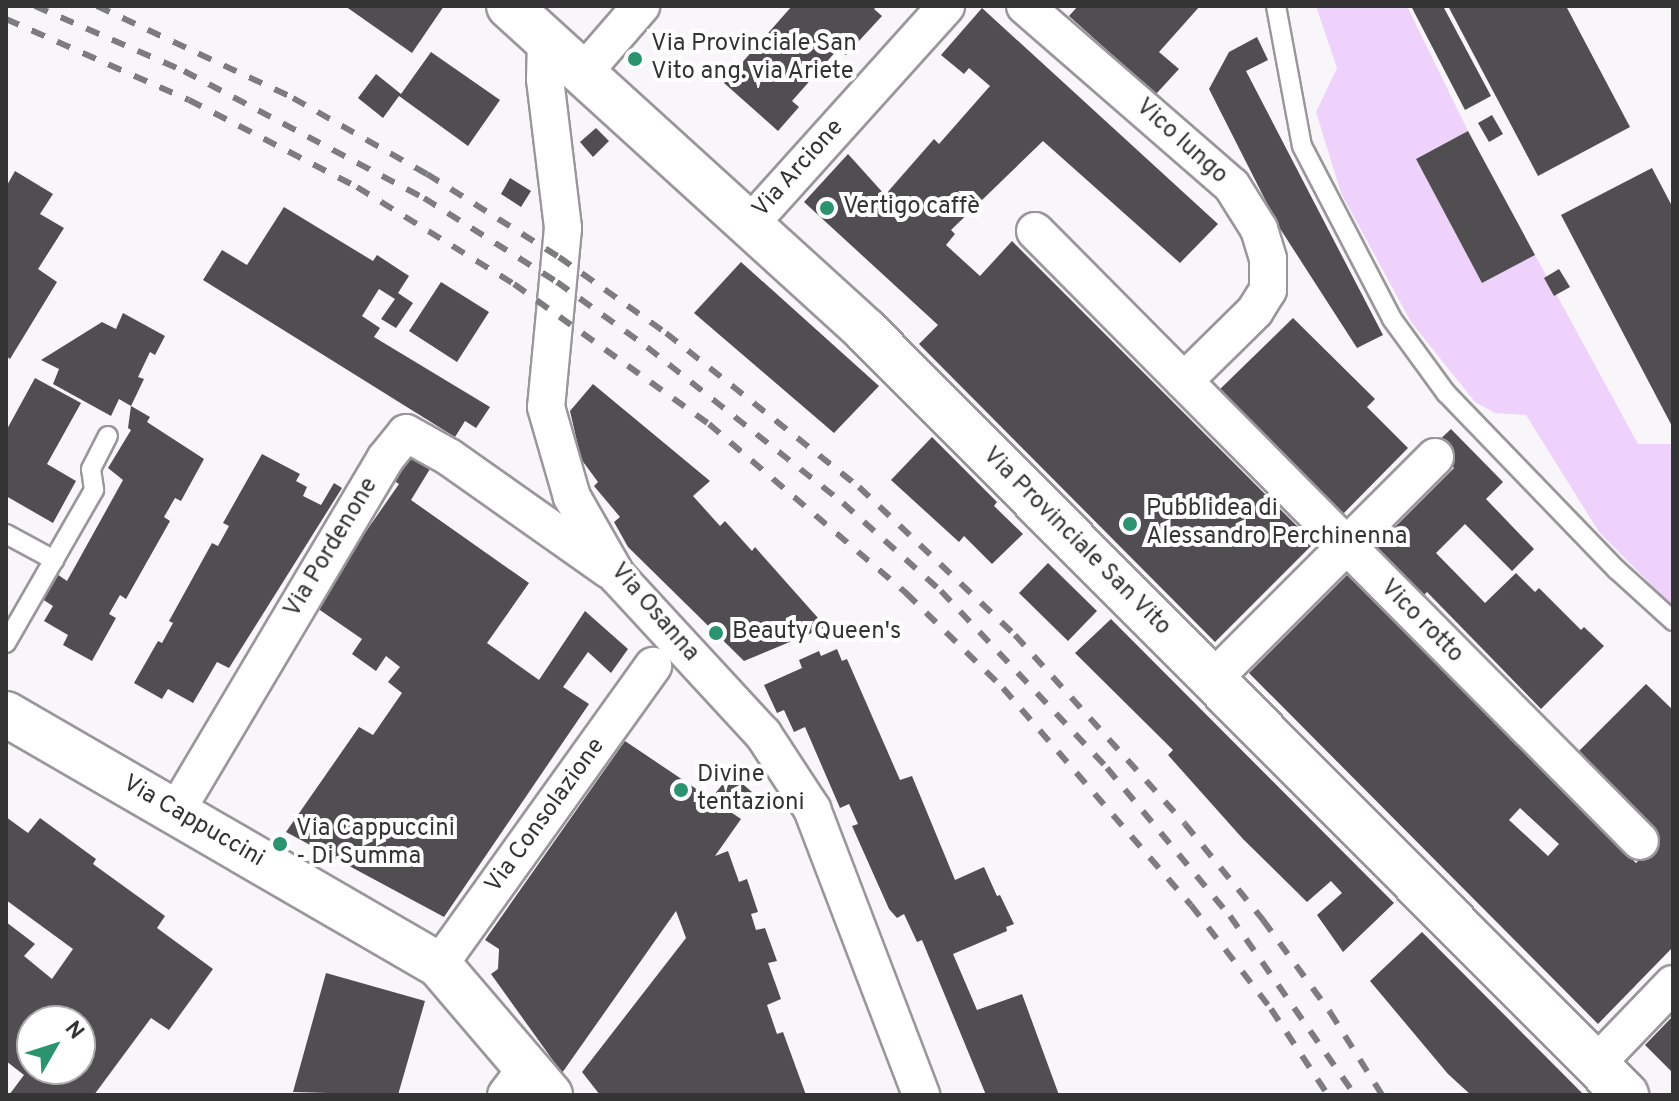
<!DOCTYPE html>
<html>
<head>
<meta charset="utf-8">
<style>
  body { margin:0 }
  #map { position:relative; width:1679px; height:1101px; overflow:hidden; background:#f8f6f9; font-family:Overpass,sans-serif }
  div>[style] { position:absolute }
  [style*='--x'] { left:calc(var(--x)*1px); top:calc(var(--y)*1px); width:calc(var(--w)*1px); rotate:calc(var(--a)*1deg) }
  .green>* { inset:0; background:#efd2fc }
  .building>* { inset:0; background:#504e51 }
  .roads { filter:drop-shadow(2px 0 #99979a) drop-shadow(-2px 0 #99979a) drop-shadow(0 2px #99979a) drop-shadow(0 -2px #99979a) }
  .lane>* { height:18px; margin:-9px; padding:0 9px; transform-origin:9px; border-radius:9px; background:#fff }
  .street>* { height:36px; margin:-18px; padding:0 18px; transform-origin:18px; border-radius:18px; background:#fff }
  .secondary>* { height:44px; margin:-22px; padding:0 22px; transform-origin:22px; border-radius:22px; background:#fff }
  .rail>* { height:6px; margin-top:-3px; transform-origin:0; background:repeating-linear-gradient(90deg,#7c7b7d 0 14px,transparent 0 28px) }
  .dots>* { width:22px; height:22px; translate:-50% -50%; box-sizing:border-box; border:4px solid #fff; border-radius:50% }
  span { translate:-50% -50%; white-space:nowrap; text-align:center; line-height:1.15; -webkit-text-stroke:8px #fff; paint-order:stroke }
  .poi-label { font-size:24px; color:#353435 }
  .left { translate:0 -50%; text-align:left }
  .street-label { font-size:24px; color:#353435 }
  .frame { position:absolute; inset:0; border:8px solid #353435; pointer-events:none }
  .north { position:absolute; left:16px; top:1005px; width:80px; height:80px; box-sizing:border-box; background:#fff; border:2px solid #aeaeae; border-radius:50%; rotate:51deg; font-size:22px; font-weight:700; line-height:32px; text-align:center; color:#353435 }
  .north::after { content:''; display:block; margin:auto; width:28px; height:36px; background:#2c936f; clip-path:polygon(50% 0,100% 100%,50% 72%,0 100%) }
</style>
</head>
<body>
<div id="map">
  <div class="green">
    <i style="clip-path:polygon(1316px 6px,1407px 6px,1468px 131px,1416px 159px,1482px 283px,1535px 255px,1638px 444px,1673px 444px,1673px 607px,1599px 532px,1526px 415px,1495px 413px,1475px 402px,1411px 322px,1341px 193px,1316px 112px,1337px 68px)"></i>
  </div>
  <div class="building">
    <i style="clip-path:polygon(345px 6px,444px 6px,412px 53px)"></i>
    <i style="clip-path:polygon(792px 6px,877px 6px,874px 9px,882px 16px,846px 55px,838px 49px,792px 101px,799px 107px,778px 131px,724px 83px)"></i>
    <i style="clip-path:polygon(1078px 6px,1106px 7px,1200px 6px,1159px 52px,1179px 69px,1156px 94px,1069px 16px)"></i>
    <i style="clip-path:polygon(1411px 6px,1443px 6px,1491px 96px,1465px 110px)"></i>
    <i style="clip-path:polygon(1448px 6px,1566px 6px,1630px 127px,1538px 176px)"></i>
    <i style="clip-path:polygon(982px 8px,1218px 224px,1180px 263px,1043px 141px,951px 230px,955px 234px,946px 245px,980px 276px,1012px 241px,1314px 543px,1215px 642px,919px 344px,938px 325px,804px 202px,848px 154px,885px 195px,934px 139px,939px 144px,990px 86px,969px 68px,964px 74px,941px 55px)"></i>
    <i style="clip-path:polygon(1257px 37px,1268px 60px,1246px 71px,1383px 335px,1357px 348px,1279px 227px,1209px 89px,1229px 52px)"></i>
    <i style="clip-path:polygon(431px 52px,500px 100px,468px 146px,399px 96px,383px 118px,358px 98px,376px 74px,401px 94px)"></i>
    <i style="clip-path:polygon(1492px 115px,1503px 134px,1489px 142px,1478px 123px)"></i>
    <i style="clip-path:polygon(596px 128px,609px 141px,593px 157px,580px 142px)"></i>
    <i style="clip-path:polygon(1468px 131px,1535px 255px,1482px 283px,1416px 159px)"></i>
    <i style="clip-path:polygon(1652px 168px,1673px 208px,1673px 428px,1561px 215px)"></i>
    <i style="clip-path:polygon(15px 171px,53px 194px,40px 214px,64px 228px,38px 269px,57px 282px,10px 359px,6px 356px,6px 187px)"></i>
    <i style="clip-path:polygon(510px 178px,531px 191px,521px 207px,501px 194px)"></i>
    <i style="clip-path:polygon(284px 207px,373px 261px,377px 255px,409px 276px,398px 293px,413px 303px,396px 328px,381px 319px,395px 299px,379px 289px,362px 316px,380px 328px,374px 337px,490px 407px,476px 428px,465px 421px,455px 437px,203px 280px,222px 250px,247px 265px)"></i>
    <i style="clip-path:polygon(741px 262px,879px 386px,834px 433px,694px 313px)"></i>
    <i style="clip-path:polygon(1559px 269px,1570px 287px,1554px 296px,1544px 278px)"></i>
    <i style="clip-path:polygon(441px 282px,489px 312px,457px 362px,409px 331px)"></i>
    <i style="clip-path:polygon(123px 313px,165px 336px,155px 355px,150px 352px,138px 377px,144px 379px,131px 406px,150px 417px,147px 422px,204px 459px,181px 501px,175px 498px,164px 517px,170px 521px,126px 599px,120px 595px,109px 614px,116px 618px,92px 661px,63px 645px,68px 635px,44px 621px,53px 606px,39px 597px,54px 572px,67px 581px,123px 480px,108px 468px,131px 430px,128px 428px,131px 406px,119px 399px,111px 416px,53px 384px,59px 369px,41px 360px,102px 322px,116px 329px)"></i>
    <i style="clip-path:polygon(1293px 318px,1375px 399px,1367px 407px,1408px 448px,1339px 518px,1215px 394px)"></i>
    <i style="clip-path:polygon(35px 378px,81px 403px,47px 464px,76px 481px,53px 523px,6px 496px,6px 431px)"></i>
    <i style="clip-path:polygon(593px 384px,710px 481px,693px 496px,720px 526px,725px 521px,752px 551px,755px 547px,826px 627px,744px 661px,628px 547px,614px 522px,620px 517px,594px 486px,598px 482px,581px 459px,570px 411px)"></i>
    <i style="clip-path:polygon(1451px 429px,1503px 482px,1486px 499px,1534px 549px,1512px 571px,1465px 524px,1436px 553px,1485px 603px,1516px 573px,1535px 592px,1539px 588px,1581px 630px,1584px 627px,1604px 646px,1541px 709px,1427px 592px,1419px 600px,1371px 551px,1454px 468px,1433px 446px)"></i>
    <i style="clip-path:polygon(932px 437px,997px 502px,994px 506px,1023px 534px,992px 564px,964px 536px,959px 542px,891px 480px)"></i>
    <i style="clip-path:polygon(409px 450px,433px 464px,411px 500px,529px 583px,487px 643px,539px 680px,585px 611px,628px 649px,611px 673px,588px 652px,563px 687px,589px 704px,444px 917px,286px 832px,359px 727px,373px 735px,402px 693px,388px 682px,400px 667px,386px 656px,376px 671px,352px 654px,362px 639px,314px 606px,399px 484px,390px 478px)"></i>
    <i style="clip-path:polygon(262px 454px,300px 474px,296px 481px,307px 487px,303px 496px,321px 505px,334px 483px,342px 488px,229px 668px,217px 662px,193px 703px,168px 689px,162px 699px,134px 683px,158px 641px,162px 643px,173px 623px,169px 621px,212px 543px,218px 546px,229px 526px,223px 523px)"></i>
    <i style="clip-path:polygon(1048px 563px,1097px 611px,1068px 641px,1019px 593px)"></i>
    <i style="clip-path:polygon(evenodd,1347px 575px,1636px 863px,1659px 840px,1575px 755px,1646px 684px,1673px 710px,1673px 947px,1598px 1024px,1249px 673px,1347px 575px,1520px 808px,1559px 844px,1548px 856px,1509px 820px,1520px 808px)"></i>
    <i style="clip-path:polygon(1111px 619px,1394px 903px,1343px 952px,1317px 915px,1342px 893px,1331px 881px,1307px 902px,1243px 839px,1168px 755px,1173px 750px,1075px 653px)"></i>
    <i style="clip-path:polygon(837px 649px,842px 661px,847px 659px,900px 780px,912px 776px,955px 880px,984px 867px,997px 896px,1000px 895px,1014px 924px,1006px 927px,1007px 931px,953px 954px,977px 1010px,1022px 994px,1059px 1095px,986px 1095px,922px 940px,917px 942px,904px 914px,897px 918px,889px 909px,852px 826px,858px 824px,849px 804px,840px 808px,805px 727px,794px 732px,784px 710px,777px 713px,764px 685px,802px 668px,799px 660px,819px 651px,821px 656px)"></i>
    <i style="clip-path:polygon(625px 741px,741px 819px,715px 856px,728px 851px,739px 882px,747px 879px,758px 912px,751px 914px,756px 930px,765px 928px,777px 961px,768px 963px,781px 999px,767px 1005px,777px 1034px,783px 1032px,806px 1095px,600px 1095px,582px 1072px,686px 938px,676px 911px,562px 1073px,491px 974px,498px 969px,499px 949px,485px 940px)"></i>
    <i style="clip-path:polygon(731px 774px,752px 792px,735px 813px,713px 796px)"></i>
    <i style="clip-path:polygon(evenodd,6px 817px,28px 833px,40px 818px,96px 859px,93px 864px,165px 916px,157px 928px,213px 969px,169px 1030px,151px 1018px,94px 1095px,9px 1095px,24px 1075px,6px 1061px,6px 922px,35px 944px,24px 956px,52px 979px,73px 949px,6px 900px,6px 817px,32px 1021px,80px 1021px,80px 1069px,32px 1069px,32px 1021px)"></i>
    <i style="clip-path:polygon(1422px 932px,1584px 1095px,1471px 1095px,1448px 1074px,1370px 981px)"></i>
    <i style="clip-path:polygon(326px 973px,425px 1001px,398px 1095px,293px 1092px)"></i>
    <i style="clip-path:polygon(1673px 1016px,1673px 1073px,1645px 1045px)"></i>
  </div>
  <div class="roads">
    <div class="lane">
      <i style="--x:1276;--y:6;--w:142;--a:79.5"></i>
      <i style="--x:1302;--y:146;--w:195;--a:62.5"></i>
      <i style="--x:1392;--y:319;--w:92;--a:53.9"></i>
      <i style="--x:1446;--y:393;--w:246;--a:46"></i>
      <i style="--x:1617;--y:570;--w:76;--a:42.3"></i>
      <i style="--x:6;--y:534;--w:55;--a:28.4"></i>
      <i style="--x:6;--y:643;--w:177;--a:-60.1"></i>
      <i style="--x:94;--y:490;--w:21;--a:-98"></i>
      <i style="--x:91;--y:469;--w:37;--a:-63"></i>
    </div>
    <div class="street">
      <i style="--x:1025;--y:6;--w:274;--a:41"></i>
      <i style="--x:1232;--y:186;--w:51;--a:57.9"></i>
      <i style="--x:1259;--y:229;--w:31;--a:73"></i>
      <i style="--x:1268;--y:259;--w:31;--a:90"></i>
      <i style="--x:1268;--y:290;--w:25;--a:122"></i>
      <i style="--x:1255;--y:311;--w:100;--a:135.4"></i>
      <i style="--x:546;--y:39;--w:40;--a:91.4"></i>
      <i style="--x:545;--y:79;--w:150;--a:83.1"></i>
      <i style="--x:563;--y:228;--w:180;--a:95.4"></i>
      <i style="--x:546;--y:407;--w:94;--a:73.9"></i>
      <i style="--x:572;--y:497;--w:91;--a:60.3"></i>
      <i style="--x:617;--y:576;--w:215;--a:47.3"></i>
      <i style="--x:763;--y:734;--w:90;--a:56.8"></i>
      <i style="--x:812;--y:809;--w:306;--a:69.1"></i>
      <i style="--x:583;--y:73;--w:89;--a:-49.1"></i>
      <i style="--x:750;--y:224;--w:293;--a:-48"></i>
      <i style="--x:1035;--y:231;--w:859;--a:45.24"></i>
      <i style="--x:1213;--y:679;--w:314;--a:-45"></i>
      <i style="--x:175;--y:813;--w:412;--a:-59.3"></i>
      <i style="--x:385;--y:459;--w:33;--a:-51"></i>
      <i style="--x:406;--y:433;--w:49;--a:29.2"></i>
      <i style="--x:449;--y:457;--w:196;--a:35.2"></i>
      <i style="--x:439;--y:965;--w:368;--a:-54.4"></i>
      <i style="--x:1596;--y:1064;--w:111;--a:-46.1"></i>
      <i style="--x:506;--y:1095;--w:34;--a:-53"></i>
    </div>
    <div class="secondary">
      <i style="--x:509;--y:6;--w:483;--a:42.3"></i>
      <i style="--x:866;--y:331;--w:1078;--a:45.15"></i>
      <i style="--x:6;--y:714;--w:500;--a:30.1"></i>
      <i style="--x:439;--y:965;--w:171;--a:49.5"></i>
    </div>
  </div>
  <div class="rail">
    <i style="--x:35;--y:6;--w:163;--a:23.6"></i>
    <i style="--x:184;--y:71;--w:272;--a:27.9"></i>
    <i style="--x:424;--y:198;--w:157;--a:32.3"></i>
    <i style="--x:557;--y:282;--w:111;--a:35.8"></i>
    <i style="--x:647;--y:347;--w:251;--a:38.5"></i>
    <i style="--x:843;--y:503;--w:132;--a:41.9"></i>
    <i style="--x:941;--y:591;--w:243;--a:46.8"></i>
    <i style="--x:1107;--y:768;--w:192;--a:50.3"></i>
    <i style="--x:1230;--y:916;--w:218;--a:55.1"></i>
    <i style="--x:97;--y:6;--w:217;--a:25.1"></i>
    <i style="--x:293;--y:98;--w:154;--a:29.6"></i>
    <i style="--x:427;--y:174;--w:156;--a:32.2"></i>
    <i style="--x:559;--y:257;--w:131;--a:35.4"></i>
    <i style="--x:666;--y:333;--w:247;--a:38.6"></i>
    <i style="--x:859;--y:487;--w:215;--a:43.5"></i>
    <i style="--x:1015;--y:635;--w:254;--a:48"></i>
    <i style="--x:1185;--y:824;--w:124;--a:50.9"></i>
    <i style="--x:1263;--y:920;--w:114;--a:53.9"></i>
    <i style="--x:1330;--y:1012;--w:98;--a:57.9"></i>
    <i style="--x:6;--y:19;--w:200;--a:23.9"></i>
    <i style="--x:189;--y:100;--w:189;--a:27.4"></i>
    <i style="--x:357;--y:187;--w:185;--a:31.7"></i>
    <i style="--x:514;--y:284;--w:240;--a:35.7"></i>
    <i style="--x:709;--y:424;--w:260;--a:40.6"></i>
    <i style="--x:906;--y:593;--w:136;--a:44.4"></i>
    <i style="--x:1003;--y:688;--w:287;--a:49.1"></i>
    <i style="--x:1191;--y:905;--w:131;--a:52.4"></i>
    <i style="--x:1271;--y:1009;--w:103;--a:56.5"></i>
  </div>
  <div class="dots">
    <i style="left:635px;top:59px;background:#2c936f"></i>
    <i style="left:827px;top:208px;background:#2c936f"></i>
    <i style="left:1130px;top:524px;background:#2c936f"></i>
    <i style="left:716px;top:633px;background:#2c936f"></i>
    <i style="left:681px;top:790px;background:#2c936f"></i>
    <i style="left:280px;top:844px;background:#2c936f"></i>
  </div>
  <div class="poi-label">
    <span class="left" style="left:651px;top:59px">Via Provinciale San<br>Vito ang. via Ariete</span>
    <span class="left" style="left:843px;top:208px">Vertigo caffè</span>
    <span class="left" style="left:1146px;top:524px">Pubblidea di<br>Alessandro Perchinenna</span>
    <span class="left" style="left:732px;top:633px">Beauty Queen's</span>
    <span class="left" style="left:697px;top:790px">Divine<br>tentazioni</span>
    <span class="left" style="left:296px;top:844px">Via Cappuccini<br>- Di Summa</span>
  </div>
  <div class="street-label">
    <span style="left:1181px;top:142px;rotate:42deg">Vico lungo</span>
    <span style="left:799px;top:169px;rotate:-48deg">Via Arcione</span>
    <span style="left:1076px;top:542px;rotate:45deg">Via Provinciale San Vito</span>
    <span style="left:332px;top:548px;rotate:-59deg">Via Pordenone</span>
    <span style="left:654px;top:613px;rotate:49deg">Via Osanna</span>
    <span style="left:1421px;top:622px;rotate:45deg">Vico rotto</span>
    <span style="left:546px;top:816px;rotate:-54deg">Via Consolazione</span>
    <span style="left:193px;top:822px;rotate:30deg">Via Cappuccini</span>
  </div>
  <div class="frame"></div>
  <div class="north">N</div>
</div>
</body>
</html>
